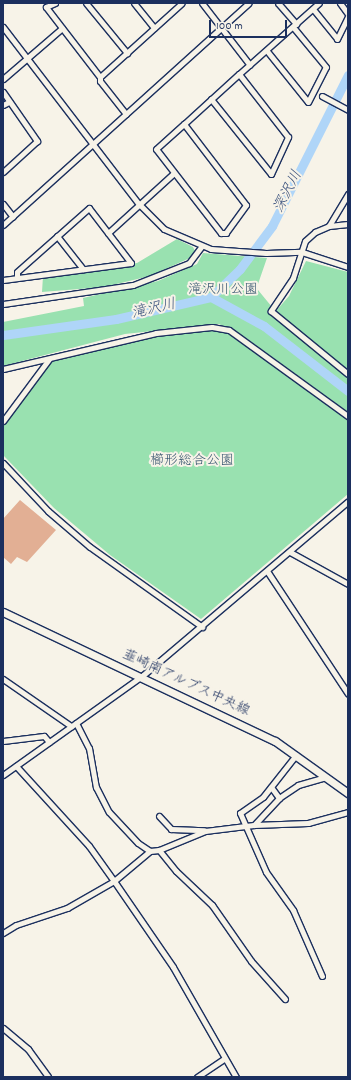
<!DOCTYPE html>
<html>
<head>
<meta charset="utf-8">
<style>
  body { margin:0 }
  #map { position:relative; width:351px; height:1080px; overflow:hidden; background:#f7f3e8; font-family:Dekko,"Klee One",sans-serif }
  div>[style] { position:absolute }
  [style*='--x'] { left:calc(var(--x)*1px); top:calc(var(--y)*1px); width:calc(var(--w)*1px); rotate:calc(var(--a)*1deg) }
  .green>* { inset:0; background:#99e1b0 }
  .river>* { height:9px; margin:-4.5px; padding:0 4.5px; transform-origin:4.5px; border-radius:4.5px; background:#afd5f8 }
  .building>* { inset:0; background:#e2af94 }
  .roads { filter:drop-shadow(1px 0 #1b2f5e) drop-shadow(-1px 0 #1b2f5e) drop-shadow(0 1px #1b2f5e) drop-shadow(0 -1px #1b2f5e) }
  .minor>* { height:5px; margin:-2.5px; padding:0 2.5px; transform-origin:2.5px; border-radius:2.5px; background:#f7f3e8 }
  .major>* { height:7px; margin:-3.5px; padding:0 3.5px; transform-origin:3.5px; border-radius:3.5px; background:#f7f3e8 }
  span { translate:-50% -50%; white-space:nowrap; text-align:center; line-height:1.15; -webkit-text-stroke:4px #f7f3e8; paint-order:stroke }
  .park-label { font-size:14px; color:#34536e }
  .street-label { font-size:14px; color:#1b2f5e }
  .water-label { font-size:15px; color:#39507d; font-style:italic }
  .frame { position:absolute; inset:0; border:4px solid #1b2f5e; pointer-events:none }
  .scale { position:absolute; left:209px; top:20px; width:78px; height:18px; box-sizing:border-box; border:2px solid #1b2f5e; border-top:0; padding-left:5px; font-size:12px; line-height:14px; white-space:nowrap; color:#1b2f5e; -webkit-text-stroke:3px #f7f3e8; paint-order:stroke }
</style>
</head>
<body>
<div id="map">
  <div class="green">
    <i style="clip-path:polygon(177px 239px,193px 247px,195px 251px,190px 258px,150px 276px,104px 287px,42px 292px,43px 276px,137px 263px)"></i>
    <i style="clip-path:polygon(203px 253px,267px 258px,258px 284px,258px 290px,272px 307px,267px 312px,348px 376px,348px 412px,246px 338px,219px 324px,125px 334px,3px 366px,3px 322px,84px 306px,83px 298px,158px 281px,197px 264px)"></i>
    <i style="clip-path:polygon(306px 261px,348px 272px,348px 371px,275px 312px,289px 296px)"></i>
    <i style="clip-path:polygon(211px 329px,226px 332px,348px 418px,348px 494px,201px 619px,110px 555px,54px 508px,3px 455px,3px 425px,51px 360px,127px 340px)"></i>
  </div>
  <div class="river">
    <i style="--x:211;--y:297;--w:60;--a:28.7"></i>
    <i style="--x:264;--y:326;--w:106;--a:37.7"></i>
    <i style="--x:3;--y:335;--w:114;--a:-8.1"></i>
    <i style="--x:116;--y:319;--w:98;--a:-13"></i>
    <i style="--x:211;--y:297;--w:40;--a:-44"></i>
    <i style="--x:240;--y:269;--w:54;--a:-53.3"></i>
    <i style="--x:272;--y:226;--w:169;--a:-63.3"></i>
  </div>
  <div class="building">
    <i style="clip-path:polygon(20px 500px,56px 530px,27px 562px,17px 557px,11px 564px,3px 557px,3px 519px)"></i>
  </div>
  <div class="roads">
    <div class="minor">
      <i style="--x:55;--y:3;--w:10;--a:156"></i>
      <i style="--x:46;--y:7;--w:88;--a:52.4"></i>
      <i style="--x:100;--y:77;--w:110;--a:-42.1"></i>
      <i style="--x:86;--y:3;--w:65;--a:50.6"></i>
      <i style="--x:134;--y:3;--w:32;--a:51"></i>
      <i style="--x:202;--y:3;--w:78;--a:52.3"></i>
      <i style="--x:278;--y:3;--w:28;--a:49"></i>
      <i style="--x:340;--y:3;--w:14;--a:54"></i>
      <i style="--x:313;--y:9;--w:38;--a:51"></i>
      <i style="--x:337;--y:39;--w:25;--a:-64"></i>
      <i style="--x:3;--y:27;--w:223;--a:52.5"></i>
      <i style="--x:139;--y:204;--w:35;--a:45"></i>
      <i style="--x:164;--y:229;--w:51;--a:23.1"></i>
      <i style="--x:211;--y:249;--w:55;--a:4.2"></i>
      <i style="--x:266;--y:253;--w:36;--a:-2"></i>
      <i style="--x:302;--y:252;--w:48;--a:18.1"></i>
      <i style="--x:267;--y:51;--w:65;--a:51.2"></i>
      <i style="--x:308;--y:102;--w:39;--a:-63"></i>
      <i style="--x:326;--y:67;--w:52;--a:-129.5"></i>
      <i style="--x:100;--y:77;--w:4;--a:90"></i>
      <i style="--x:100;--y:81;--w:42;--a:51.8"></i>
      <i style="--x:3;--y:79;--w:78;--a:-40.8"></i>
      <i style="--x:3;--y:92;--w:60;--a:55.2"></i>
      <i style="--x:37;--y:141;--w:46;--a:137.6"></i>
      <i style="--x:322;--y:96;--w:30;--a:28"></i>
      <i style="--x:211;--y:99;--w:96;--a:51.3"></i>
      <i style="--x:271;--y:174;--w:41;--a:-65.3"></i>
      <i style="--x:288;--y:137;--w:80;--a:-127.9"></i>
      <i style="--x:3;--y:105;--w:7;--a:-27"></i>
      <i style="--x:184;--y:124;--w:102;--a:52.6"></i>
      <i style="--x:246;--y:205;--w:34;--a:126"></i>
      <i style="--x:226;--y:233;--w:5;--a:180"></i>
      <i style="--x:221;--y:233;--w:106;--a:-127.7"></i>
      <i style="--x:156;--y:149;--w:38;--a:-42"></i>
      <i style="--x:184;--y:124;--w:74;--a:-42.3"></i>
      <i style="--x:239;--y:74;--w:107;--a:-41.6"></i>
      <i style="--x:348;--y:194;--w:37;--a:121"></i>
      <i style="--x:329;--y:226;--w:15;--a:157"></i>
      <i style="--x:315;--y:232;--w:13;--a:138"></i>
      <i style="--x:305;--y:241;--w:39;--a:108"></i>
      <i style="--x:293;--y:278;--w:40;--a:124"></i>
      <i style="--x:271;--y:311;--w:99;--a:39.3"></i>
      <i style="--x:3;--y:204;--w:16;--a:52"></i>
      <i style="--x:3;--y:225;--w:331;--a:-42.1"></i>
      <i style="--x:329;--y:226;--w:19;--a:-6"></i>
      <i style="--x:108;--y:233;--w:89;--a:-42.3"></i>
      <i style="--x:57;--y:236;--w:42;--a:51.8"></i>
      <i style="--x:3;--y:280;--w:129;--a:-7.6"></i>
      <i style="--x:131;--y:263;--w:69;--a:-127.4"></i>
      <i style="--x:89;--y:208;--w:96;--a:138.4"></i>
      <i style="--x:17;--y:272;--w:6;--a:90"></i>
      <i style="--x:3;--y:304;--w:131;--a:-8.3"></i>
      <i style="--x:133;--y:285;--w:60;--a:-21.4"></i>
      <i style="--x:189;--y:263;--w:21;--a:-53"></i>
      <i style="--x:3;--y:369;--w:157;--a:-13.2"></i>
      <i style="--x:156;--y:333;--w:56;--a:-6.1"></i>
      <i style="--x:212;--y:327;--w:17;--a:10"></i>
      <i style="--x:229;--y:330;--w:147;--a:35.9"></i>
      <i style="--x:3;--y:421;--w:77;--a:-53.4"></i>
      <i style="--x:3;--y:463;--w:66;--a:46.8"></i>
      <i style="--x:48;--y:511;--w:55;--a:40.6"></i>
      <i style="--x:90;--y:547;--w:138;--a:35.5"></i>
      <i style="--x:290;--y:552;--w:66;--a:28.9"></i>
      <i style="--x:267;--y:571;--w:147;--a:56.6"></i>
      <i style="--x:3;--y:679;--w:83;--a:34.7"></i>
      <i style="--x:76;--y:723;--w:28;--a:63"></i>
      <i style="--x:89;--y:748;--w:40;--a:80"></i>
      <i style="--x:96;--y:787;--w:28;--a:63"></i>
      <i style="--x:109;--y:812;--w:42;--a:46.9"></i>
      <i style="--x:138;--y:843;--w:14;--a:34"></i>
      <i style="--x:150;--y:851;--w:9;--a:-6"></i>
      <i style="--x:159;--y:850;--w:50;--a:-22.4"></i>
      <i style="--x:205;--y:831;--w:49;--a:-7"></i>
      <i style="--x:254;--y:825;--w:37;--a:-47"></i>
      <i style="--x:279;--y:798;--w:23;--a:-34"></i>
      <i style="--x:298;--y:785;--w:29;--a:-16"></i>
      <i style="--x:3;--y:741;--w:41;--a:-7"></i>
      <i style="--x:44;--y:736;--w:8;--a:50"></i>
      <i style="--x:296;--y:755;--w:53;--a:128.2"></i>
      <i style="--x:263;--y:797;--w:28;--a:145"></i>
      <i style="--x:240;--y:813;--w:64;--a:66.2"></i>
      <i style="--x:266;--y:872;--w:47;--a:54.6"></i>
      <i style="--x:293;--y:910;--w:72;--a:66.3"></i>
      <i style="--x:16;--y:766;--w:108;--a:47.6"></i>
      <i style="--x:89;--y:846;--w:43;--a:54.5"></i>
      <i style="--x:114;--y:881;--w:104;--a:55.5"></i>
      <i style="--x:173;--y:967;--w:127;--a:60.2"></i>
      <i style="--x:3;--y:775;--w:171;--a:-35.5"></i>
      <i style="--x:142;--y:676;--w:270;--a:-40.3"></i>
      <i style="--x:271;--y:787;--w:14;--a:54"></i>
      <i style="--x:159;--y:816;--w:18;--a:47"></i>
      <i style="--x:171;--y:829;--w:33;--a:2"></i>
      <i style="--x:254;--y:825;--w:54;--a:-2.1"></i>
      <i style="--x:308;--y:823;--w:41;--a:-15.4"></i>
      <i style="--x:159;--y:850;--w:27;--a:51"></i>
      <i style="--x:176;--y:871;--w:50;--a:43.4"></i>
      <i style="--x:212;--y:905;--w:68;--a:55.1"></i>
      <i style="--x:251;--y:961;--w:51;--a:48.2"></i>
      <i style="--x:3;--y:933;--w:15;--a:-32"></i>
      <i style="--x:16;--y:925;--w:54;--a:-18.4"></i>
      <i style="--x:67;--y:908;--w:54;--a:-29.9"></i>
      <i style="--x:114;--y:881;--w:47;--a:-39.8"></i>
      <i style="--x:3;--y:1028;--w:33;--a:40"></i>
      <i style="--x:28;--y:1049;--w:34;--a:54"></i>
      <i style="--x:197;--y:1077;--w:32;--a:-34"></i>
    </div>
    <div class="major">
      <i style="--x:3;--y:612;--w:301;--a:25.4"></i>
      <i style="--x:275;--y:741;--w:90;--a:35.5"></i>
    </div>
  </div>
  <div class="park-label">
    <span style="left:223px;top:290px">滝沢川公園</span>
    <span style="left:192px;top:461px">櫛形総合公園</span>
  </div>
  <div class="street-label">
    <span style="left:186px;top:683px;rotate:25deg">韮崎南アルプス中央線</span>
  </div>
  <div class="water-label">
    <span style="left:289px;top:192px;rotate:-63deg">深沢川</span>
    <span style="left:154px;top:310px;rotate:-13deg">滝沢川</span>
  </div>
  <div class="frame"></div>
  <div class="scale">100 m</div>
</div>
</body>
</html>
